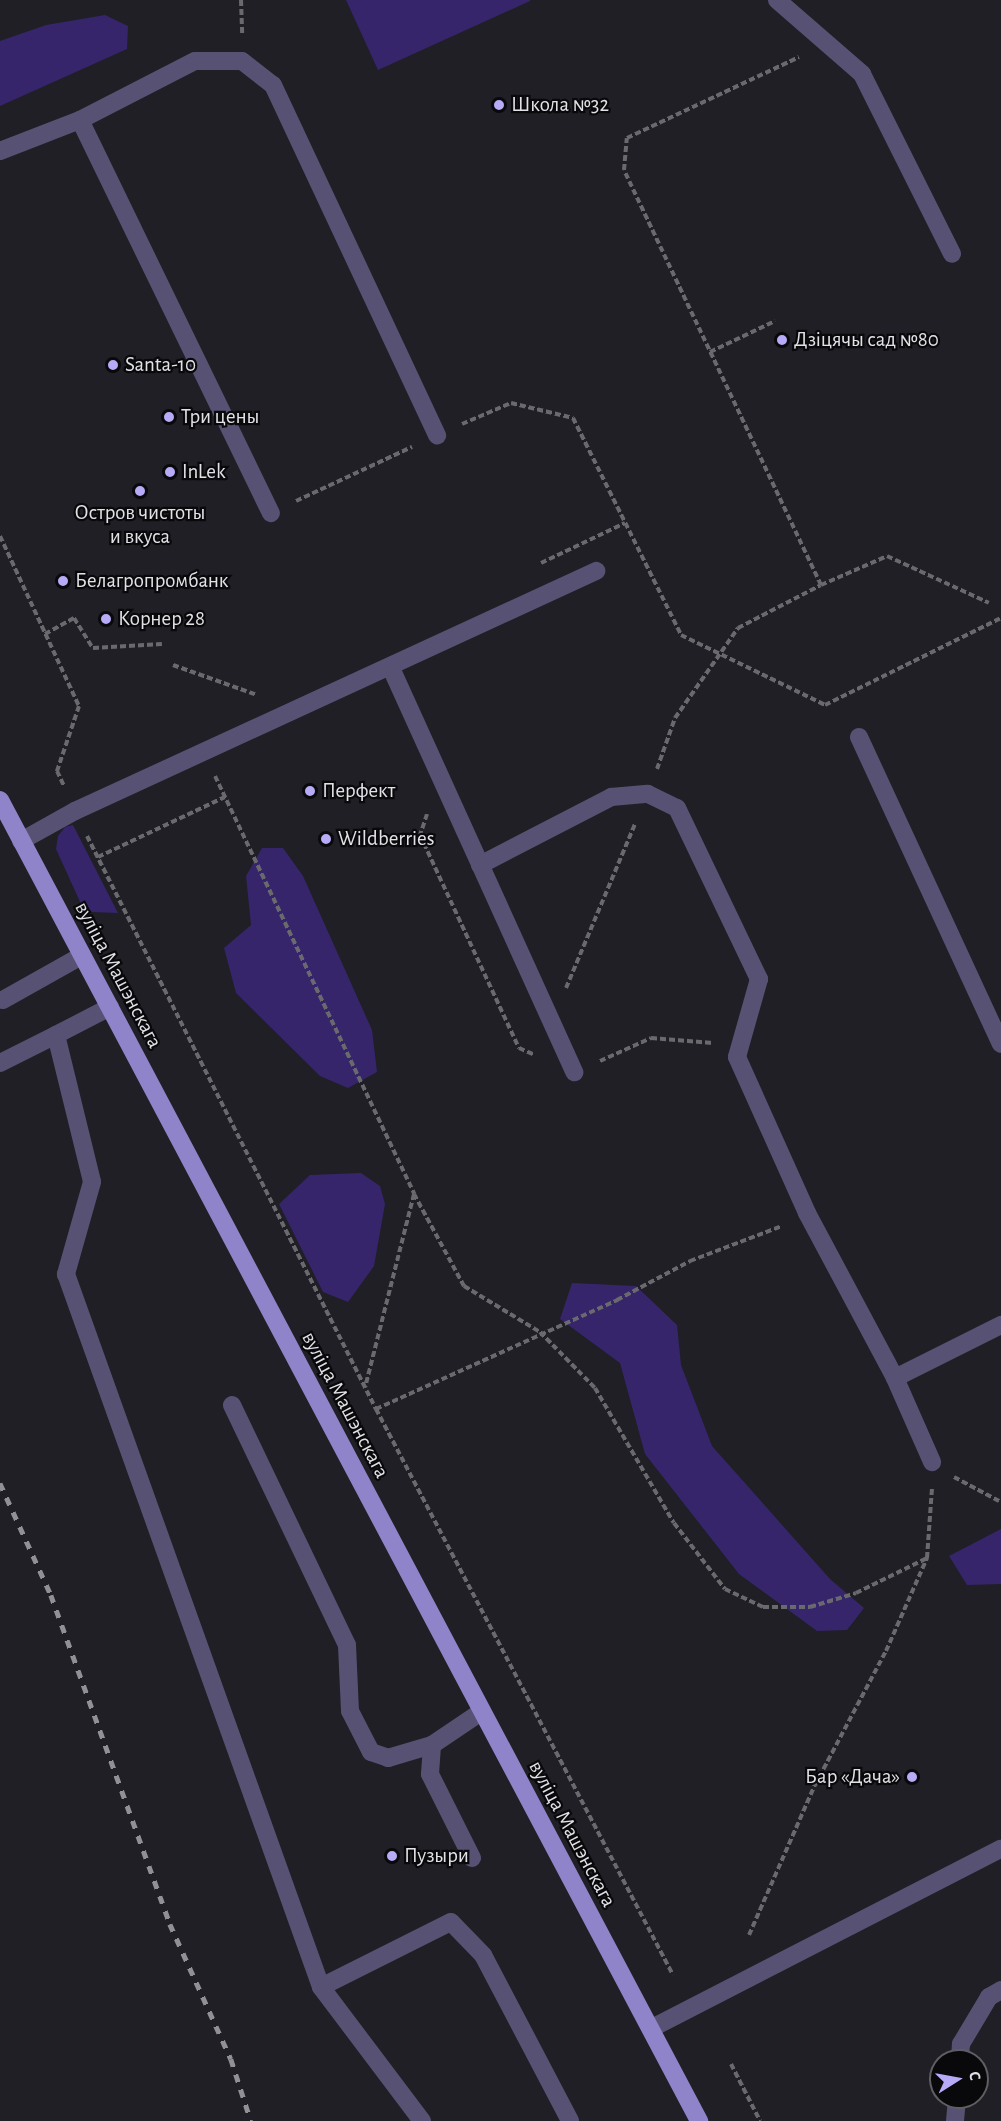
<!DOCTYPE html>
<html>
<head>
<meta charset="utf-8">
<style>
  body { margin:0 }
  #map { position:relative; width:1001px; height:2121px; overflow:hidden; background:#1f1f25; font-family:"Alegreya Sans",sans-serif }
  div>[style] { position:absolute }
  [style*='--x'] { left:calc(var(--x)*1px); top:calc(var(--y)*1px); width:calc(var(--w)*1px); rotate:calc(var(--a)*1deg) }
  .green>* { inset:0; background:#37256b }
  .path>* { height:4px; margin-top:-2px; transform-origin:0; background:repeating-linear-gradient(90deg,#69696e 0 6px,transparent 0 9px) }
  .minor>* { height:18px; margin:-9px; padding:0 9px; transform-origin:9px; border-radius:9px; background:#575274 }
  .major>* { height:18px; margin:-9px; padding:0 9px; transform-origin:9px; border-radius:9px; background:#8f84ca }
  .rail>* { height:4.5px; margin-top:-2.25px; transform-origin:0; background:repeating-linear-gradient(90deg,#909095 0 8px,transparent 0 16px) }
  .dots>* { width:16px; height:16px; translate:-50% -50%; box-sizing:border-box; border:3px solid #09090c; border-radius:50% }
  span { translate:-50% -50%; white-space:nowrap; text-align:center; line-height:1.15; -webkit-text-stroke:4.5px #09090c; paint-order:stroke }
  .poi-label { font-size:21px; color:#e1e1e6 }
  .left { translate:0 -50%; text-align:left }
  .right { translate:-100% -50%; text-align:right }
  .street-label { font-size:21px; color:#e1e1e6 }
  .north { position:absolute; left:929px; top:2049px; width:60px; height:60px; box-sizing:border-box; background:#09090c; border:2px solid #5f5f63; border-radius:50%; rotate:79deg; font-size:16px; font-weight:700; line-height:24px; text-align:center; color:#e1e1e6 }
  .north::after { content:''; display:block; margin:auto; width:21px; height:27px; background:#b7abf8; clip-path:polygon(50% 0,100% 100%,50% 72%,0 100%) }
</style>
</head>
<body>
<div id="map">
  <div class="green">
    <i style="clip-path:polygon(346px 0,530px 0,530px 1px,378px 70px)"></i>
    <i style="clip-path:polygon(105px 15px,128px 26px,127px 49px,0 106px,0 41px,46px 25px)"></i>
    <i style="clip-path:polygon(73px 825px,118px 913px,92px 912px,81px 904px,56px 849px,58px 836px,65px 827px)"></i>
    <i style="clip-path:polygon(262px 848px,283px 848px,303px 876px,372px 1030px,377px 1072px,348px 1088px,320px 1076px,236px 993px,224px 948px,251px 925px,246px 876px)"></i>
    <i style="clip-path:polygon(361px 1173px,380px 1186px,385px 1204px,374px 1266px,348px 1302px,323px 1292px,279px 1204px,310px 1175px)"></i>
    <i style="clip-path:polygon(572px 1283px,636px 1286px,677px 1325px,681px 1365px,712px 1446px,830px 1579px,864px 1608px,847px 1630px,817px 1631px,739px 1574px,645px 1454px,620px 1363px,560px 1319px)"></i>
    <i style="clip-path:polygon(1001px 1529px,1001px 1584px,967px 1585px,949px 1556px)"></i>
  </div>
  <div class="path">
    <i style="--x:241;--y:0;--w:35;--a:88"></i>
    <i style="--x:710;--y:352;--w:72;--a:-25.5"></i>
    <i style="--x:462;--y:424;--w:53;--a:-23.2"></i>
    <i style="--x:511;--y:403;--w:64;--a:13.6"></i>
    <i style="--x:573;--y:418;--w:242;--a:63.5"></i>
    <i style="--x:681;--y:635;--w:160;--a:25.9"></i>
    <i style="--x:825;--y:705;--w:196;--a:-26.3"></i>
    <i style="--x:296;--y:501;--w:128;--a:-25"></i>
    <i style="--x:0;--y:536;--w:187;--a:65.1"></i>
    <i style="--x:79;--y:706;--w:69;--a:108.7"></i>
    <i style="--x:57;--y:771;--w:17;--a:65"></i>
    <i style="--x:541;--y:563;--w:93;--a:-25.5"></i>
    <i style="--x:821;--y:585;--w:72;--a:-23.7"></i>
    <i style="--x:887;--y:556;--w:112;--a:24.7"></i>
    <i style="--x:45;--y:634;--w:33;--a:-29"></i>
    <i style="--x:74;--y:618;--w:36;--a:58"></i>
    <i style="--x:93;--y:648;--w:69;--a:-3.3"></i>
    <i style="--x:173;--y:665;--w:89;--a:19.7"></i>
    <i style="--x:657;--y:769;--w:54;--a:-70.6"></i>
    <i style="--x:675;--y:718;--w:110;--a:-55"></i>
    <i style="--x:738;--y:628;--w:93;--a:-27.4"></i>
    <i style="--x:821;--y:585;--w:459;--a:-115.4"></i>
    <i style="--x:624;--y:170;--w:32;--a:-85"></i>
    <i style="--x:627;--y:138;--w:190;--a:-25.2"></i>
    <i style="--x:215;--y:776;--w:463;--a:64.5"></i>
    <i style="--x:414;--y:1194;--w:199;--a:104.2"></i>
    <i style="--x:427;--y:814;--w:22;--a:108"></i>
    <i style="--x:420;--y:835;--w:235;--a:65.1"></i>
    <i style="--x:519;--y:1048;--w:17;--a:24"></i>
    <i style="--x:87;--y:836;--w:642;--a:63.24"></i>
    <i style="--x:376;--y:1409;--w:639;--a:62.31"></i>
    <i style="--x:98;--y:857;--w:140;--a:-25.3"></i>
    <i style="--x:566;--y:988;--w:178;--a:-67.2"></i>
    <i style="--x:600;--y:1061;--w:56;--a:-24.3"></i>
    <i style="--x:651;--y:1038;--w:62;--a:4.6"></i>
    <i style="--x:414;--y:1194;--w:105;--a:61.5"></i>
    <i style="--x:464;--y:1286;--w:89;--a:31.2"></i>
    <i style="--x:540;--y:1332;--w:78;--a:45.5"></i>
    <i style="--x:595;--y:1388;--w:156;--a:59.7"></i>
    <i style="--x:674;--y:1523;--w:83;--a:52.3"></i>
    <i style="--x:725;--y:1589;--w:42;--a:25.3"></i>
    <i style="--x:763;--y:1607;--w:47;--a:0"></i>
    <i style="--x:810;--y:1607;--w:48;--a:-16.9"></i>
    <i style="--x:856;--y:1593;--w:79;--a:-26.2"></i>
    <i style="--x:376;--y:1409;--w:265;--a:-24.3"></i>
    <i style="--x:617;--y:1300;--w:83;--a:-28.1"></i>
    <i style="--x:690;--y:1261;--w:98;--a:-20.8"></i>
    <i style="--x:954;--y:1477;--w:53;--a:28"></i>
    <i style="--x:749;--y:1935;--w:164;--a:-66.3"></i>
    <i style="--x:815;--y:1785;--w:152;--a:-62.1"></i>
    <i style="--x:886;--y:1651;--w:102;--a:-66.2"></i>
    <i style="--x:927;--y:1558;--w:70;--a:-85.9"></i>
    <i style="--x:731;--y:2064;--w:64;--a:63"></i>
  </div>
  <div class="minor">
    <i style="--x:777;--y:0;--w:113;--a:41"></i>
    <i style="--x:862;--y:74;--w:201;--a:63.4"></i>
    <i style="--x:80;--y:120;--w:437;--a:64.1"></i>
    <i style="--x:0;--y:151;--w:86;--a:-21.2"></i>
    <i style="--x:80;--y:120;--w:129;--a:-27.2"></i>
    <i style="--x:195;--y:61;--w:47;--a:0"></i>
    <i style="--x:242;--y:61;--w:39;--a:38"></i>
    <i style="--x:273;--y:85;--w:387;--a:64.9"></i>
    <i style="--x:391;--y:668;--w:444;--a:65.6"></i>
    <i style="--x:859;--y:737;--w:338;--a:65.2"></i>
    <i style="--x:21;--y:841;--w:62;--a:-29.1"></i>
    <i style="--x:75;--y:811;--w:574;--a:-24.73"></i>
    <i style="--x:480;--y:865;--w:148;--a:-27.4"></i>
    <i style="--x:611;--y:797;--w:37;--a:-5"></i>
    <i style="--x:648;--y:794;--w:32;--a:26"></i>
    <i style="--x:677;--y:808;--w:190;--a:64.4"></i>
    <i style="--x:759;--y:979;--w:81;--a:105.8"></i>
    <i style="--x:737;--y:1057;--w:171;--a:65.8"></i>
    <i style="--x:807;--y:1213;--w:187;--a:61.9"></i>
    <i style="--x:895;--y:1378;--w:119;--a:-26.6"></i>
    <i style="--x:3;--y:1000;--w:90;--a:-29.4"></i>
    <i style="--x:110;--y:1007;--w:61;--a:152.6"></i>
    <i style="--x:56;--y:1035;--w:151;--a:76.2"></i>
    <i style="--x:92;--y:1182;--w:96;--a:105.8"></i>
    <i style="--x:66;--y:1274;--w:757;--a:70.32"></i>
    <i style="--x:321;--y:1987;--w:168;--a:53"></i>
    <i style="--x:0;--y:1063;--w:63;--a:-26.6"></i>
    <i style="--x:895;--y:1378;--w:92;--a:66.2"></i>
    <i style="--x:232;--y:1405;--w:266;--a:64.4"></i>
    <i style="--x:347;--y:1645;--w:66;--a:87.4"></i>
    <i style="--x:350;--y:1711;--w:46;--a:62.9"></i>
    <i style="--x:371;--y:1752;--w:18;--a:19"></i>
    <i style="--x:388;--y:1758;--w:46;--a:-16.5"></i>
    <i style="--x:472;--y:1858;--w:94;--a:-116.6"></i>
    <i style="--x:430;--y:1774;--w:29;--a:-86"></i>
    <i style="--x:432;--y:1745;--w:59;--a:-34"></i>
    <i style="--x:321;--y:1987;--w:145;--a:-26.6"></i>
    <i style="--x:451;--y:1922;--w:46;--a:45.9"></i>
    <i style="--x:483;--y:1955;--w:187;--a:62.3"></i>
    <i style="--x:652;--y:2028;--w:392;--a:-27.2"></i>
    <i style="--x:960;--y:2061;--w:17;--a:-87"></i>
    <i style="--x:961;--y:2044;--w:55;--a:-59.2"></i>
    <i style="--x:989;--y:1997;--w:14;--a:-30"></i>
    <i style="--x:955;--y:2121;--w:24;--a:-85"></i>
  </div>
  <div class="major">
    <i style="--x:0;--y:800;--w:1495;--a:62.11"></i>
  </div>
  <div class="rail">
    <i style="--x:0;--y:1483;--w:123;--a:65.5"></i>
    <i style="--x:51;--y:1595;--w:350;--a:70.1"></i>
    <i style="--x:170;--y:1924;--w:148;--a:65.7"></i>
    <i style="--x:231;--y:2059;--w:65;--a:72.1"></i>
  </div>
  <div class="dots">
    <i style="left:499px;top:105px;background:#b7abf8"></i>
    <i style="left:782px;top:340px;background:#b7abf8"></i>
    <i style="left:113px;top:365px;background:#b7abf8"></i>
    <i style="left:169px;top:417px;background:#b7abf8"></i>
    <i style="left:170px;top:472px;background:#b7abf8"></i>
    <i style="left:140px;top:491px;background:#b7abf8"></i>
    <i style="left:63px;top:581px;background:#b7abf8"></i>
    <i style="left:106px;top:619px;background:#b7abf8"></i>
    <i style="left:310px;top:791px;background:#b7abf8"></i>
    <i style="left:326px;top:839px;background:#b7abf8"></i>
    <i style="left:912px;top:1777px;background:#b7abf8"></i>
    <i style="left:392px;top:1856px;background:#b7abf8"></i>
  </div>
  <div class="poi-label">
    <span class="left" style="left:511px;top:105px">Школа №32</span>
    <span class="left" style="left:794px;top:340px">Дзіцячы сад №80</span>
    <span class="left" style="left:125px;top:365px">Santa-10</span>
    <span class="left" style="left:181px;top:417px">Три цены</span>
    <span class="left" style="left:182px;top:472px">InLek</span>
    <span style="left:140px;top:525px">Остров чистоты<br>и вкуса</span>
    <span class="left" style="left:75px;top:581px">Белагропромбанк</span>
    <span class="left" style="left:118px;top:619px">Корнер 28</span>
    <span class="left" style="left:322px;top:791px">Перфект</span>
    <span class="left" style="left:338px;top:839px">Wildberries</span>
    <span class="right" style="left:900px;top:1777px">Бар «Дача»</span>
    <span class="left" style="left:404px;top:1856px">Пузыри</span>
  </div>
  <div class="street-label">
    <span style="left:118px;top:975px;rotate:62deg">вуліца Машэнскага</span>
    <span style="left:345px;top:1405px;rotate:62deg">вуліца Машэнскага</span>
    <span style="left:572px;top:1834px;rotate:62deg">вуліца Машэнскага</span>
  </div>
  <div class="north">С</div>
</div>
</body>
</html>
